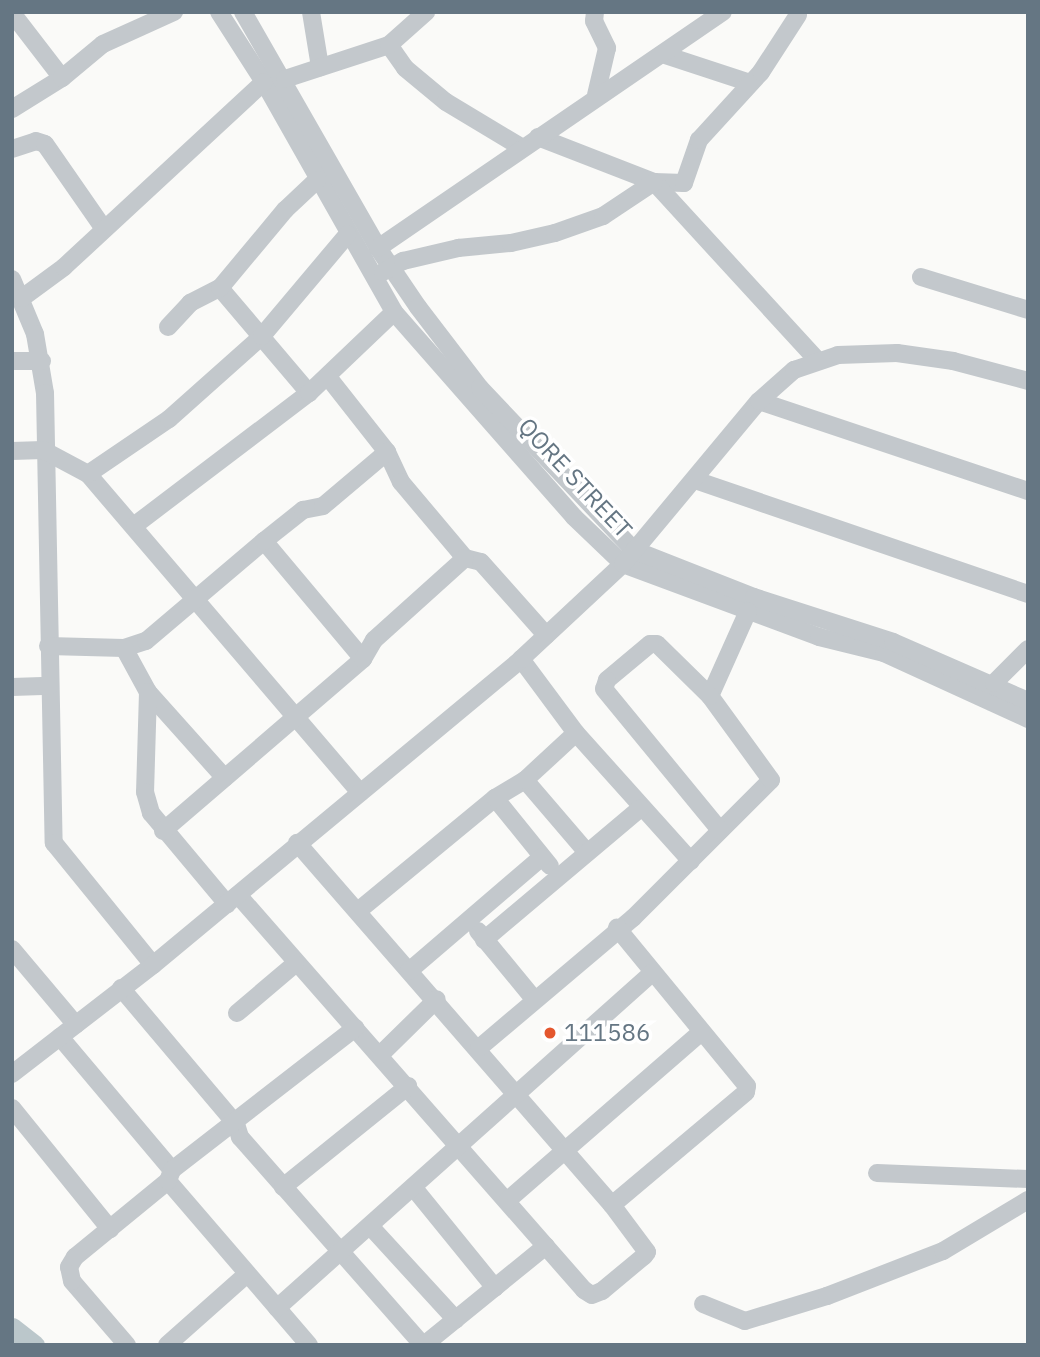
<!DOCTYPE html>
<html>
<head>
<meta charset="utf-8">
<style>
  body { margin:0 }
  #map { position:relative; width:1040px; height:1357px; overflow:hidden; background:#fafaf8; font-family:"IBM Plex Sans",sans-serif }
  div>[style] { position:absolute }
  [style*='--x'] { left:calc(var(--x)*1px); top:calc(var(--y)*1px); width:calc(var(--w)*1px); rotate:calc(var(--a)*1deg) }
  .river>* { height:21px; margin:-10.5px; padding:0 10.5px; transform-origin:10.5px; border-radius:10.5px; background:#bbc7cb }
  .minor>* { height:18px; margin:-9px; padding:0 9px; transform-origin:9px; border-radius:9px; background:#c3c8cc }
  .dots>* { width:19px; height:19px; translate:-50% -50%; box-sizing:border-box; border:4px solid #fff; border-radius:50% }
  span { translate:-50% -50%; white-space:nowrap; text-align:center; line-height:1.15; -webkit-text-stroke:7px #fff; paint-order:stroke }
  .street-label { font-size:24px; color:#657683 }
  .poi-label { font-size:24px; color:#657683 }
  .left { translate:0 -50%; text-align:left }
  .frame { position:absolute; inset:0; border:14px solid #657683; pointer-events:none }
</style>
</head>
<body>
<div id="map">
  <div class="river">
    <i style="--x:12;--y:1328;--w:28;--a:38"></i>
  </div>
  <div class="minor">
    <i style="--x:219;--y:12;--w:83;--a:57.3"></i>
    <i style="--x:264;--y:82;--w:264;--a:60.5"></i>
    <i style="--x:394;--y:312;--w:273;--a:48.7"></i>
    <i style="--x:574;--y:517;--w:68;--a:43.8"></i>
    <i style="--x:623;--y:564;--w:209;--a:20.4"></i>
    <i style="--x:819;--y:637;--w:67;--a:13.8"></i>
    <i style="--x:884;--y:653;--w:158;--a:24.6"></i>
    <i style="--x:243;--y:12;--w:272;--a:60.2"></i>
    <i style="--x:378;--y:248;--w:71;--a:55.9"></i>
    <i style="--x:418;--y:307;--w:102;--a:52.6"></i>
    <i style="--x:480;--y:388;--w:224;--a:46.5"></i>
    <i style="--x:634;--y:550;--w:129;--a:21.4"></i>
    <i style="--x:754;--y:597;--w:146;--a:17.9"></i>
    <i style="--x:893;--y:642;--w:147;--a:23.6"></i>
    <i style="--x:311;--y:12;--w:56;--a:80.7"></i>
    <i style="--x:595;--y:12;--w:9;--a:96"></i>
    <i style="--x:594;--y:21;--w:30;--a:64"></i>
    <i style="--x:607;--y:48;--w:48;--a:103.2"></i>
    <i style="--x:12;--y:13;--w:82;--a:52.4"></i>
    <i style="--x:389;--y:45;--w:28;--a:55"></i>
    <i style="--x:405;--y:68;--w:53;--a:39.7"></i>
    <i style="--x:446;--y:102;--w:87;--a:31"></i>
    <i style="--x:662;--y:54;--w:93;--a:18.2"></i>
    <i style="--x:285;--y:79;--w:109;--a:-18.1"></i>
    <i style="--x:389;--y:45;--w:50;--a:-41.7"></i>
    <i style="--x:12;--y:109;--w:59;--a:-31.8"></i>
    <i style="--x:62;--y:78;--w:53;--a:-39.7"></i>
    <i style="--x:103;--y:44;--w:78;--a:-24.3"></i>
    <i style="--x:538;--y:137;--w:124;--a:21.2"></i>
    <i style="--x:654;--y:182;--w:30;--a:2"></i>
    <i style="--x:684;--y:183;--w:46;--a:-70.8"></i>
    <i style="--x:699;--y:140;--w:92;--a:-47.6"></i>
    <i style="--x:761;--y:72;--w:68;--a:-57"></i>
    <i style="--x:12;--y:149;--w:25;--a:-18"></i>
    <i style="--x:36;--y:141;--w:9;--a:18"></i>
    <i style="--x:45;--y:144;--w:103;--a:55.2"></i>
    <i style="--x:654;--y:182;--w:240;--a:47.5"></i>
    <i style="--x:378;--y:248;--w:418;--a:-34.4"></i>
    <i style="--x:383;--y:272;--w:23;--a:-29"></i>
    <i style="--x:403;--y:261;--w:57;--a:-13.3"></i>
    <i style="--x:458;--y:248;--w:53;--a:-5.4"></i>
    <i style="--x:511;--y:243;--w:45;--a:-12.8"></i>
    <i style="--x:555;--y:233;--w:51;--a:-19.5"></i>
    <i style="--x:603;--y:216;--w:61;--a:-33.7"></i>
    <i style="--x:921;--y:277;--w:112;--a:17.1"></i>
    <i style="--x:12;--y:279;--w:60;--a:67.3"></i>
    <i style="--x:35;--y:334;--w:60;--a:80.4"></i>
    <i style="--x:45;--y:393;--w:450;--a:88.9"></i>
    <i style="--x:54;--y:843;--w:157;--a:50.9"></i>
    <i style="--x:220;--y:288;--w:138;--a:49.7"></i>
    <i style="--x:22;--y:298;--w:52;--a:-36.4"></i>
    <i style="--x:64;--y:267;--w:272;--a:-42.8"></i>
    <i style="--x:168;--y:327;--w:33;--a:-47"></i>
    <i style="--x:190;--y:303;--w:34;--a:-27"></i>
    <i style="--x:220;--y:288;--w:102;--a:-50.2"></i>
    <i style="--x:285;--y:210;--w:44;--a:-43.2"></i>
    <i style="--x:12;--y:361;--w:30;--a:0"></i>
    <i style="--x:328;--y:377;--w:95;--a:51.8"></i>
    <i style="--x:387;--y:452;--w:33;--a:65"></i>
    <i style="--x:401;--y:482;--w:99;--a:49.9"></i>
    <i style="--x:465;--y:558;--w:16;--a:14"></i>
    <i style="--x:481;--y:562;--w:98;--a:48.3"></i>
    <i style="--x:759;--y:401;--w:284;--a:18.5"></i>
    <i style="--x:12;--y:451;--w:31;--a:-2"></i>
    <i style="--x:43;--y:450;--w:51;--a:28.1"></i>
    <i style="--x:88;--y:474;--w:419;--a:49.5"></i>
    <i style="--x:88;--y:474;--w:98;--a:-34.2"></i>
    <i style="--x:169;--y:419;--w:125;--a:-41.7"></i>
    <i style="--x:262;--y:336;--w:133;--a:-49.9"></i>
    <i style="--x:695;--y:480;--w:352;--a:18.9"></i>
    <i style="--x:135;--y:525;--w:218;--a:-37.2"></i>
    <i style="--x:309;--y:393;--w:117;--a:-43.6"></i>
    <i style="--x:264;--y:541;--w:154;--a:50"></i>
    <i style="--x:48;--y:646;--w:76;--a:1.5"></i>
    <i style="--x:124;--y:648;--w:23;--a:-18"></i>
    <i style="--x:146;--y:641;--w:155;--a:-40.3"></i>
    <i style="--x:264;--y:541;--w:50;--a:-38.5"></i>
    <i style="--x:303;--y:510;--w:20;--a:-11"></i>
    <i style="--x:323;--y:506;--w:84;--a:-40.2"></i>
    <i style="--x:124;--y:648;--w:50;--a:61.4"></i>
    <i style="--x:148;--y:692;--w:115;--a:48.2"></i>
    <i style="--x:521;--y:659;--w:92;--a:53.4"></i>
    <i style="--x:576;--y:733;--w:172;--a:48.1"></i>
    <i style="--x:994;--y:683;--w:48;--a:-45"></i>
    <i style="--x:12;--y:687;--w:38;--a:-2"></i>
    <i style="--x:148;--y:692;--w:100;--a:91.7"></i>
    <i style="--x:145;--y:792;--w:22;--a:74"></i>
    <i style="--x:151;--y:813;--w:119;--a:50.1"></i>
    <i style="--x:710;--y:696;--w:93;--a:-65.9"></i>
    <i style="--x:525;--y:780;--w:92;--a:49.4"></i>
    <i style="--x:495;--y:798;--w:87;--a:51"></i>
    <i style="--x:163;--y:831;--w:264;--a:-40.7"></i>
    <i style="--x:363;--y:659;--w:22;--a:-60"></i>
    <i style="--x:374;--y:640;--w:122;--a:-42"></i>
    <i style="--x:238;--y:895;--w:525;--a:48.78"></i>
    <i style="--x:584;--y:1290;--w:9;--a:32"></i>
    <i style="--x:592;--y:1295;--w:11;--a:-22"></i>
    <i style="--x:602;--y:1291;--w:55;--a:-39.8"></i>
    <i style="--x:644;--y:1256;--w:5;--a:-53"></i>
    <i style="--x:647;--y:1252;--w:59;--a:-126.7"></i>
    <i style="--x:612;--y:1205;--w:480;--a:-131"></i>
    <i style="--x:358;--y:911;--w:178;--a:-39.5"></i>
    <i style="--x:495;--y:798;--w:35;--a:-31"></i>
    <i style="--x:525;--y:780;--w:69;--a:-42.7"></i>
    <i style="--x:478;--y:931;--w:88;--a:50.5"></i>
    <i style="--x:484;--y:940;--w:205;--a:-40.1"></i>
    <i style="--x:12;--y:949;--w:99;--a:49.9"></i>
    <i style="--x:409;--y:971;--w:175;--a:-40.6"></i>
    <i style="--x:121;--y:988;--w:178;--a:49.8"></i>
    <i style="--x:236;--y:1124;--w:14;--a:73"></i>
    <i style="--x:240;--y:1137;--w:277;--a:48.7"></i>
    <i style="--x:237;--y:1013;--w:76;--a:-40.2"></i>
    <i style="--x:60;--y:1037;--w:174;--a:49.9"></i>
    <i style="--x:479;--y:1048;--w:202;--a:-40.2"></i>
    <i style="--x:633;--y:918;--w:195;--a:-45"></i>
    <i style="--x:771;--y:780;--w:104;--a:-126"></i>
    <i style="--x:710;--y:696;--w:74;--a:-135.5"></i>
    <i style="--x:657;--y:644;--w:7;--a:180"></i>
    <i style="--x:650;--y:644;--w:56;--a:140.1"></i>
    <i style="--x:607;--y:680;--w:9;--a:108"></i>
    <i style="--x:604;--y:689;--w:183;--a:50.6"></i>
    <i style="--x:381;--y:1054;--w:78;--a:-44.5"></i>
    <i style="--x:12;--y:1074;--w:178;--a:-37.7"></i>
    <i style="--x:153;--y:965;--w:479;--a:-39.7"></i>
    <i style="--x:521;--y:659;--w:139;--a:-43"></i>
    <i style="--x:623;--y:564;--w:212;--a:-50.2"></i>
    <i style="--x:759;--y:401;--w:47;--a:-41.5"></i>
    <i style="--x:794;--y:370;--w:46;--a:-18.8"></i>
    <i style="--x:838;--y:355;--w:59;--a:-1.9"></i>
    <i style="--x:897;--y:353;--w:57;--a:8.1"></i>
    <i style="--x:953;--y:361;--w:78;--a:14.9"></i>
    <i style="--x:12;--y:1108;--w:156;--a:51"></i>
    <i style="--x:877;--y:1173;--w:151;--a:2.3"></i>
    <i style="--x:168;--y:1181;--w:216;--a:49.3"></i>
    <i style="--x:283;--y:1187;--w:161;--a:-38.9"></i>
    <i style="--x:413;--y:1187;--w:130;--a:50.9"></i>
    <i style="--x:508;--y:1200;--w:254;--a:-41"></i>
    <i style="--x:612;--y:1205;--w:175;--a:-40.1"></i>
    <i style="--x:746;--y:1092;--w:6;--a:-81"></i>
    <i style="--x:747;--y:1086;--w:205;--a:-129.4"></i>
    <i style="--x:370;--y:1226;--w:127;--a:47.5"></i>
    <i style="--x:703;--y:1304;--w:45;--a:22"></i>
    <i style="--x:745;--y:1321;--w:86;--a:-17"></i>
    <i style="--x:827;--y:1296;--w:124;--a:-21.2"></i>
    <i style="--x:943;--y:1251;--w:99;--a:-31"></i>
    <i style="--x:277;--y:1308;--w:503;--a:-41.78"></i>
    <i style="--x:127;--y:1345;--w:84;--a:-130.7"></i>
    <i style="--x:72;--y:1281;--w:14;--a:-102"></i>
    <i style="--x:69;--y:1267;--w:12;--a:-59"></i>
    <i style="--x:75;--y:1257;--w:120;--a:-39.3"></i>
    <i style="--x:168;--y:1181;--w:12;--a:-70"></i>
    <i style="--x:172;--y:1170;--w:232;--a:-37.8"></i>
    <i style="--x:167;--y:1345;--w:107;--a:-41.6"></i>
    <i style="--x:424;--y:1345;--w:157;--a:-39.1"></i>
  </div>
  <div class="dots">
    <i style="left:550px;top:1033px;background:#e4572e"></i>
  </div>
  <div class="street-label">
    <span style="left:575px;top:478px;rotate:47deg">QORE STREET</span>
  </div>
  <div class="poi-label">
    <span class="left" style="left:564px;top:1033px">111586</span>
  </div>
  <div class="frame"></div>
</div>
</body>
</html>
